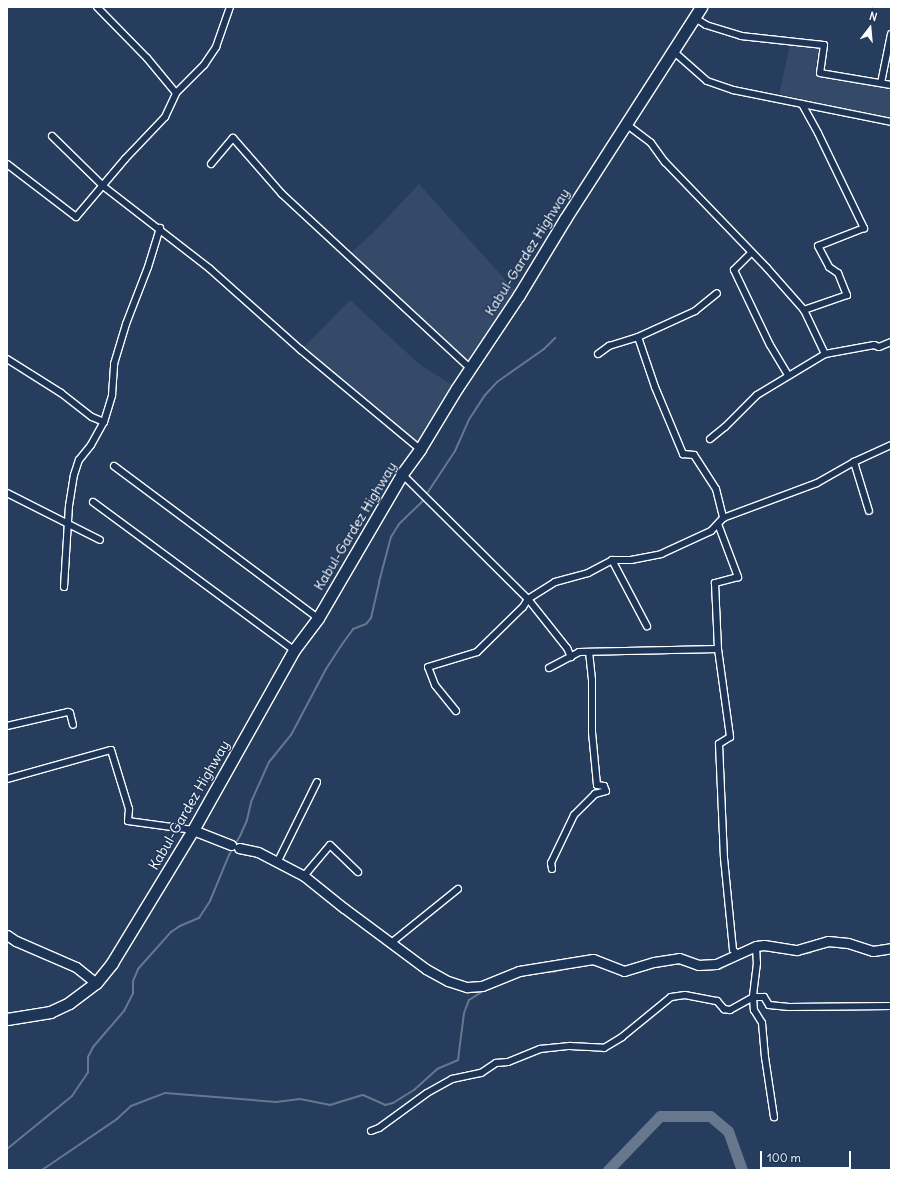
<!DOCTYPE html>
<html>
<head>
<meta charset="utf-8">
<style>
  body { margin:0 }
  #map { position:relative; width:898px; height:1177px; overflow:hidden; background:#263d5e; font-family:Delius,sans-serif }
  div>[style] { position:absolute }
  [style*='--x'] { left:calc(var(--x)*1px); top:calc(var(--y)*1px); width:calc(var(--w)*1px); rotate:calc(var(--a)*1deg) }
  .built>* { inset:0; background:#344a68 }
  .stream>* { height:2px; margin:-1px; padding:0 1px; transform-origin:1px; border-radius:1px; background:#67788e }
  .river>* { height:11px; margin:-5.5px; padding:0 5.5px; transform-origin:5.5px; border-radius:5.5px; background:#67788e }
  .roads { filter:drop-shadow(1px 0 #fff) drop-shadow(-1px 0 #fff) drop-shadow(0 1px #fff) drop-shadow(0 -1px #fff) }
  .street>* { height:6px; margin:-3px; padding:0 3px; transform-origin:3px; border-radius:3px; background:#1d3557 }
  .secondary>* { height:9px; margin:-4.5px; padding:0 4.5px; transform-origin:4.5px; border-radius:4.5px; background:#1d3557 }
  .highway>* { height:11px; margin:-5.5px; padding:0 5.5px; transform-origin:5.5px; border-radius:5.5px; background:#1d3557 }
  span { translate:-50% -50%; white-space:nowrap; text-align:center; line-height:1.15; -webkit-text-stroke:3px #1d3557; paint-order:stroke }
  .street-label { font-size:14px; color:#fff }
  .frame { position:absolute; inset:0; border:8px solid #fff; pointer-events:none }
  .north { position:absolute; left:850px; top:8px; width:40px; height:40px; -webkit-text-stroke:3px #1d3557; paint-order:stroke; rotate:16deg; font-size:11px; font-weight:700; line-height:16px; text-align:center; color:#fff }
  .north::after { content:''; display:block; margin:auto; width:14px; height:18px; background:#fff; clip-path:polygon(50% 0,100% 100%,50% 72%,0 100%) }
  .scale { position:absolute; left:760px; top:1151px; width:91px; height:18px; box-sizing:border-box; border:2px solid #fff; border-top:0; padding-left:5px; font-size:12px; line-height:14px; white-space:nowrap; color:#fff; -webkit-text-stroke:3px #1d3557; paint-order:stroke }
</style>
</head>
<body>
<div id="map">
  <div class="built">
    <i style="clip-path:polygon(791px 41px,819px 47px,815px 69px,873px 82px,891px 81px,891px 118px,779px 94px)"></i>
    <i style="clip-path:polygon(419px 184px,519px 295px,470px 368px,347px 256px,373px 233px)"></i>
    <i style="clip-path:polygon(350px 300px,419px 364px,457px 388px,420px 449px,301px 350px)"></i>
  </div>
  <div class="stream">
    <i style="--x:426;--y:495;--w:53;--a:-56.6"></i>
    <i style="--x:455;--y:451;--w:36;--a:-66"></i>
    <i style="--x:470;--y:418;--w:27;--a:-57"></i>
    <i style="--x:485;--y:395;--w:18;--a:-47"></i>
    <i style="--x:497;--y:382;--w:57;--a:-35.1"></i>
    <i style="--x:544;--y:349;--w:16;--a:-45"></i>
    <i style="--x:800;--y:954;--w:10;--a:-6"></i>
    <i style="--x:810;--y:953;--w:6;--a:-45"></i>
    <i style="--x:671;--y:963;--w:16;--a:7"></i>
    <i style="--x:696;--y:969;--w:24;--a:0"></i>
    <i style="--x:720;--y:969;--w:27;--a:-28"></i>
    <i style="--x:537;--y:972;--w:16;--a:0"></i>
    <i style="--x:553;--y:972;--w:24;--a:-15"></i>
    <i style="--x:7;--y:1149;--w:84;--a:-39.2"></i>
    <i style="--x:72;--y:1096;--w:29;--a:-56"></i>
    <i style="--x:88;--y:1072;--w:15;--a:-90"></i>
    <i style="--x:88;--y:1057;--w:11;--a:-63"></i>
    <i style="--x:93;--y:1047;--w:48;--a:-49.3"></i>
    <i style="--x:124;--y:1011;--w:20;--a:-63"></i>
    <i style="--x:133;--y:993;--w:12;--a:-90"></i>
    <i style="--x:133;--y:981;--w:13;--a:-67"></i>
    <i style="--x:138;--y:969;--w:50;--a:-48.3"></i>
    <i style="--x:171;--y:932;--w:11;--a:-34"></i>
    <i style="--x:180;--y:926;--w:21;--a:-23"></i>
    <i style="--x:199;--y:918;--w:20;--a:-57"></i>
    <i style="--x:210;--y:901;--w:50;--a:-67.6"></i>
    <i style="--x:229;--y:855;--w:22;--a:-60"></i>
    <i style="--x:240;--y:836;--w:17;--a:-66"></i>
    <i style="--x:247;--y:820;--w:18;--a:-77"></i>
    <i style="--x:251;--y:802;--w:44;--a:-65.8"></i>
    <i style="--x:269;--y:762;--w:35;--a:-51"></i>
    <i style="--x:291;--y:735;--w:75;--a:-62.1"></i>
    <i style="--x:326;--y:669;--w:31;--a:-57"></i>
    <i style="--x:343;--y:643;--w:17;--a:-54"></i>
    <i style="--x:353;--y:629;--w:14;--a:-21"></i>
    <i style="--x:366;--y:624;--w:8;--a:-50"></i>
    <i style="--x:371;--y:618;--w:37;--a:-77"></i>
    <i style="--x:379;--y:582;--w:47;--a:-75.1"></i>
    <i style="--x:391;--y:537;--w:15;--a:-58"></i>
    <i style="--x:399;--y:524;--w:36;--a:-44"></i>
    <i style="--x:42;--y:1170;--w:91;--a:-34.2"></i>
    <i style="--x:117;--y:1119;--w:19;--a:-43"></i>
    <i style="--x:131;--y:1106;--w:36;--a:-21"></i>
    <i style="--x:165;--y:1093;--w:111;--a:4.6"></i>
    <i style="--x:276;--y:1102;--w:24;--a:-7"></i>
    <i style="--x:300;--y:1099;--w:31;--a:11"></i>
    <i style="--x:330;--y:1105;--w:34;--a:-17"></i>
    <i style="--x:363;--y:1095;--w:24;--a:24"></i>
    <i style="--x:385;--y:1105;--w:8;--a:-14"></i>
    <i style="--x:393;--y:1103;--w:25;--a:-32"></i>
    <i style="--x:414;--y:1090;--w:31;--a:-42"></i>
    <i style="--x:437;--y:1069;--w:23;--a:-23"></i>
    <i style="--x:458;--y:1060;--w:47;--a:-82.7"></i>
    <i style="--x:464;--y:1013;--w:14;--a:-69"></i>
    <i style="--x:469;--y:1000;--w:25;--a:-32"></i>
  </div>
  <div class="river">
    <i style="--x:608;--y:1170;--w:75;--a:-46.1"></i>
    <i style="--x:660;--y:1116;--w:50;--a:0"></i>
    <i style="--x:710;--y:1116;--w:23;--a:40"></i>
    <i style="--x:728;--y:1131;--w:41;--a:70.3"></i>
  </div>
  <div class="roads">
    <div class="street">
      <i style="--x:97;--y:7;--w:71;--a:45.6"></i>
      <i style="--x:147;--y:58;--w:45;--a:50.4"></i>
      <i style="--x:695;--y:18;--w:13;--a:32"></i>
      <i style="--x:706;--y:25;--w:37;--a:17"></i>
      <i style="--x:741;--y:36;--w:83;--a:6.2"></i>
      <i style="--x:824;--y:45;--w:28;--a:98"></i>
      <i style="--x:820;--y:73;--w:72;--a:9.6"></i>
      <i style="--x:673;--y:51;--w:45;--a:41.4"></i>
      <i style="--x:707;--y:81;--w:28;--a:19"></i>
      <i style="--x:733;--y:90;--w:161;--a:11.4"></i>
      <i style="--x:881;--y:83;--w:50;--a:-78.5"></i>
      <i style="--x:802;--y:104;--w:33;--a:61"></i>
      <i style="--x:818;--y:133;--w:106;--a:64.2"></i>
      <i style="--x:864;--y:228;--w:49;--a:158.6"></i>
      <i style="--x:818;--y:246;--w:24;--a:62"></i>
      <i style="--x:829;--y:267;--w:11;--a:34"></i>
      <i style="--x:838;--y:273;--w:24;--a:68"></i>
      <i style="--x:847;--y:295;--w:46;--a:160.8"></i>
      <i style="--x:626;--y:124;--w:31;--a:37"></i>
      <i style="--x:651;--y:143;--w:24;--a:54"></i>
      <i style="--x:665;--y:162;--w:147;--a:46.1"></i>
      <i style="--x:767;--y:268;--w:56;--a:48.6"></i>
      <i style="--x:804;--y:310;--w:49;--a:64.5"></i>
      <i style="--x:52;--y:136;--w:71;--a:44.4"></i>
      <i style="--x:103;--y:186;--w:135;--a:37.8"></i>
      <i style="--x:210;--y:269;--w:122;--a:41.7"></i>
      <i style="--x:301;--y:350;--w:155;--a:39.8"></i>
      <i style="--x:7;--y:164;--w:87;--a:37.5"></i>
      <i style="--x:76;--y:217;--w:76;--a:-49.8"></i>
      <i style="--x:125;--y:159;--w:58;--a:-46.4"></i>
      <i style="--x:165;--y:117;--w:26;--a:-65"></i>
      <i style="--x:176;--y:93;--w:40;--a:-45"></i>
      <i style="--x:204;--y:65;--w:22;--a:-56"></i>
      <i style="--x:216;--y:47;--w:42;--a:-70.7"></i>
      <i style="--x:211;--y:164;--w:34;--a:-50"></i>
      <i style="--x:233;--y:138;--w:74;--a:48.8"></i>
      <i style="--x:282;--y:194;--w:256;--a:42.8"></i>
      <i style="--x:751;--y:253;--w:24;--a:135"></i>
      <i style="--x:734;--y:270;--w:83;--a:64.4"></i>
      <i style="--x:770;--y:345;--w:35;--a:59"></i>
      <i style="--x:638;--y:337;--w:53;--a:71.2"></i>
      <i style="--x:655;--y:387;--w:73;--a:67.3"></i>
      <i style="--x:683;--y:454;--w:11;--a:5"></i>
      <i style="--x:694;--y:455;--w:40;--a:57.1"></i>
      <i style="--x:716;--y:489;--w:30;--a:76"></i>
      <i style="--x:598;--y:354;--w:14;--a:-36"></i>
      <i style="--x:609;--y:346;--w:30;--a:-17"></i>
      <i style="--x:638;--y:337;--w:63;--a:-24.5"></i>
      <i style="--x:695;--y:311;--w:28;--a:-39"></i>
      <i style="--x:7;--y:359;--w:64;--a:32.2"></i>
      <i style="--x:61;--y:393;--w:39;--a:38"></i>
      <i style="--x:92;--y:417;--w:13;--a:23"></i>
      <i style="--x:710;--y:439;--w:19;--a:-39"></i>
      <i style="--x:725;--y:427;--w:45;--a:-45"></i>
      <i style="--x:757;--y:395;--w:79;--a:-31.1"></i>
      <i style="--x:825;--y:354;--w:50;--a:-10.4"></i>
      <i style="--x:874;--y:345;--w:5;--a:22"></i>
      <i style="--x:879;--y:347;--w:13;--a:-23"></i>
      <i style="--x:854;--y:462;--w:51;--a:73"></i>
      <i style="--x:114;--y:466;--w:254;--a:36.7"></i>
      <i style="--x:402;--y:474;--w:177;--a:44.8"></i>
      <i style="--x:528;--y:599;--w:63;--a:51.5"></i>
      <i style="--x:567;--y:648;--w:10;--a:66"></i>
      <i style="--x:7;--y:493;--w:104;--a:26.8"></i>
      <i style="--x:93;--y:502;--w:250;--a:36.4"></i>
      <i style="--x:718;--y:524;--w:57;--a:69.3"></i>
      <i style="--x:738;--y:577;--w:24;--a:165"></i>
      <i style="--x:715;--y:583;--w:66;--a:87.4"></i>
      <i style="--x:718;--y:649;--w:89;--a:82.2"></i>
      <i style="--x:730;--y:737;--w:13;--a:148"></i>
      <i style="--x:719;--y:744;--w:114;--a:87.5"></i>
      <i style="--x:724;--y:858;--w:92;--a:84.4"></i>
      <i style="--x:733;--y:950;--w:6;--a:39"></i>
      <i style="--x:612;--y:560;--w:75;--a:62.1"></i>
      <i style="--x:64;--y:587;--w:81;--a:-86.5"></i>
      <i style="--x:69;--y:506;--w:31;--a:-81"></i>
      <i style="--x:74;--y:475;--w:16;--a:-72"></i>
      <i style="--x:79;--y:460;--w:19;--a:-51"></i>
      <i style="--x:91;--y:445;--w:26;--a:-61"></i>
      <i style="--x:104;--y:422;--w:28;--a:-73"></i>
      <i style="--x:112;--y:395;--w:31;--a:-86"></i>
      <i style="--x:114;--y:364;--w:42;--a:-73.3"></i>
      <i style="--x:126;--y:324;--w:61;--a:-68.9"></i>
      <i style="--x:148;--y:267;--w:41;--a:-72.9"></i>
      <i style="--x:549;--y:668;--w:34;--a:-28"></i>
      <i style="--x:579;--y:652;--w:139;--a:-1.2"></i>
      <i style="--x:456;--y:711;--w:33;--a:-129"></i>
      <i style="--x:435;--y:685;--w:19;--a:-111"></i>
      <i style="--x:428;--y:667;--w:51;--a:-17"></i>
      <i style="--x:477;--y:652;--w:64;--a:-44.4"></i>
      <i style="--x:523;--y:607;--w:9;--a:-58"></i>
      <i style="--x:528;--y:599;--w:32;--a:-32"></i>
      <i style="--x:555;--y:582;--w:34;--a:-15"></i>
      <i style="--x:588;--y:573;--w:27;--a:-28"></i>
      <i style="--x:612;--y:560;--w:19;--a:0"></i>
      <i style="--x:631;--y:560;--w:31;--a:-11"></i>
      <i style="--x:661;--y:554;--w:55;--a:-24.7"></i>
      <i style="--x:711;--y:531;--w:18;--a:-47"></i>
      <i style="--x:723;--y:518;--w:100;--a:-20.4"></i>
      <i style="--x:817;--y:483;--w:43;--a:-29.6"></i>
      <i style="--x:854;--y:462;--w:41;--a:-24.7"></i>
      <i style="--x:7;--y:726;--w:63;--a:-12.9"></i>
      <i style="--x:68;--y:712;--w:2;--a:27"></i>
      <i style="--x:70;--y:713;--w:12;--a:76"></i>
      <i style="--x:7;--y:779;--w:108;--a:-15.6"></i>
      <i style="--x:111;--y:750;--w:62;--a:73"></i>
      <i style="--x:129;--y:809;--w:12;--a:95"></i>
      <i style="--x:128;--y:821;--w:66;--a:7.9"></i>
      <i style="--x:278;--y:861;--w:88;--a:-63.7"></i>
      <i style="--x:552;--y:869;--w:6;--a:-99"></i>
      <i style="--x:551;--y:863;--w:53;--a:-64.4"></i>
      <i style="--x:574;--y:815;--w:30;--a:-45"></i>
      <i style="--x:595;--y:794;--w:11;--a:-15"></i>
      <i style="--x:606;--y:791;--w:5;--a:-112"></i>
      <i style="--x:604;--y:786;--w:7;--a:-172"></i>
      <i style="--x:597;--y:785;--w:53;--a:-95.4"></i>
      <i style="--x:592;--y:732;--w:52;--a:-90"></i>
      <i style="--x:592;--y:680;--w:28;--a:-96"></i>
      <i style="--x:304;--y:876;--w:40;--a:-50"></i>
      <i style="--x:330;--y:845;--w:39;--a:44"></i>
      <i style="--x:391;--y:943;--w:86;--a:-38.9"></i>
      <i style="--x:756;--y:946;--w:17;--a:87"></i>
      <i style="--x:757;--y:963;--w:34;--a:97"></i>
      <i style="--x:753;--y:997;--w:13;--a:86"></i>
      <i style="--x:754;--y:1010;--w:15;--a:58"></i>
      <i style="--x:762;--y:1023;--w:34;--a:85"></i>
      <i style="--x:765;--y:1057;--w:61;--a:81.5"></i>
      <i style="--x:371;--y:1131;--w:9;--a:-21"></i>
      <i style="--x:379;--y:1128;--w:59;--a:-36.1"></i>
      <i style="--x:427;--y:1093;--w:29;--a:-29"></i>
      <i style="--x:452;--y:1079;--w:30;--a:-12"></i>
      <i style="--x:481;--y:1073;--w:18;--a:-34"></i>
      <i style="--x:496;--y:1063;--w:12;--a:-5"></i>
      <i style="--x:508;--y:1062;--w:35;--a:-22"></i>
      <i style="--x:540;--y:1049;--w:30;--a:-6"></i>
      <i style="--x:570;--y:1046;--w:34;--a:3"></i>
      <i style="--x:604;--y:1048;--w:21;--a:-31"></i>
      <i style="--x:622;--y:1037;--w:63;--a:-39.2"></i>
      <i style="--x:671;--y:997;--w:14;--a:-8"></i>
      <i style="--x:685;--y:995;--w:33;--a:11"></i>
      <i style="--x:717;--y:1001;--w:11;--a:49"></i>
      <i style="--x:724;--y:1009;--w:6;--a:9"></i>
      <i style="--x:730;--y:1010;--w:26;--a:-29"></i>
      <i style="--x:753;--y:997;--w:11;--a:0"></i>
      <i style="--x:764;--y:997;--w:9;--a:58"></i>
      <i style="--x:769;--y:1005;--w:20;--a:6"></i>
      <i style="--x:789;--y:1007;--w:102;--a:-0.6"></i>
    </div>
    <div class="secondary">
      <i style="--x:193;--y:830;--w:41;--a:21.5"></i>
      <i style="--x:239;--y:848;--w:19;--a:12"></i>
      <i style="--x:258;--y:852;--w:52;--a:27.6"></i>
      <i style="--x:304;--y:876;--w:51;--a:38.7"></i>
      <i style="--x:344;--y:908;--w:102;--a:36.6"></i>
      <i style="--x:426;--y:969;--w:25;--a:29"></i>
      <i style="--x:448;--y:981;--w:20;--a:18"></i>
      <i style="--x:467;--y:987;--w:15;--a:-4"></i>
      <i style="--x:482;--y:986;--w:40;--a:-22"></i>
      <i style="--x:519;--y:971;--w:75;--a:-9.2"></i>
      <i style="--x:593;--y:959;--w:33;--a:21"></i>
      <i style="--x:624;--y:971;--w:31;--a:-17"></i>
      <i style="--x:654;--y:962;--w:25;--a:-9"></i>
      <i style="--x:679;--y:958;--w:20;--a:20"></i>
      <i style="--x:698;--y:965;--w:18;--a:-3"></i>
      <i style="--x:716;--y:964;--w:44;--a:-24.2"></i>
      <i style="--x:756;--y:946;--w:8;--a:-7"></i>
      <i style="--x:764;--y:945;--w:33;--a:9"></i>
      <i style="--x:797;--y:950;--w:32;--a:-16"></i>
      <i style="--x:828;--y:941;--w:20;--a:6"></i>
      <i style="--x:848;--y:943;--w:26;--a:18"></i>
      <i style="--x:873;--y:951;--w:18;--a:-9"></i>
      <i style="--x:7;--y:935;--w:11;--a:34"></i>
      <i style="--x:16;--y:941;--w:65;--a:23.4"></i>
      <i style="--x:76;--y:967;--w:26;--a:39"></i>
    </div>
    <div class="highway">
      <i style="--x:7;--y:1019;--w:44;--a:-9.2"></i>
      <i style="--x:50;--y:1012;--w:21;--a:-25"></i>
      <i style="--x:69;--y:1003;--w:34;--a:-37"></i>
      <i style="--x:96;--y:983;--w:26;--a:-51"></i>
      <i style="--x:112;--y:963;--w:156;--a:-58.7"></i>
      <i style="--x:193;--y:830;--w:206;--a:-60.7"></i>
      <i style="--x:294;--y:650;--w:40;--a:-53"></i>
      <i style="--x:318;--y:618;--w:167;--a:-59.7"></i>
      <i style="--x:402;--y:474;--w:31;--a:-54"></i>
      <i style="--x:420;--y:449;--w:71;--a:-58.8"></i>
      <i style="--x:457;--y:388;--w:112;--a:-56.3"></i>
      <i style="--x:519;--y:295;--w:89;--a:-58.8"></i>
      <i style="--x:565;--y:219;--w:252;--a:-57.3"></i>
    </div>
  </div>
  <div class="street-label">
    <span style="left:527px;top:252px;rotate:-58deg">Kabul-Gardez Highway</span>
    <span style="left:355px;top:526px;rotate:-59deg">Kabul-Gardez Highway</span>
    <span style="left:189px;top:805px;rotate:-60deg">Kabul-Gardez Highway</span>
  </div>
  <div class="frame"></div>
  <div class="north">N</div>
  <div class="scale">100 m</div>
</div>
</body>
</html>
